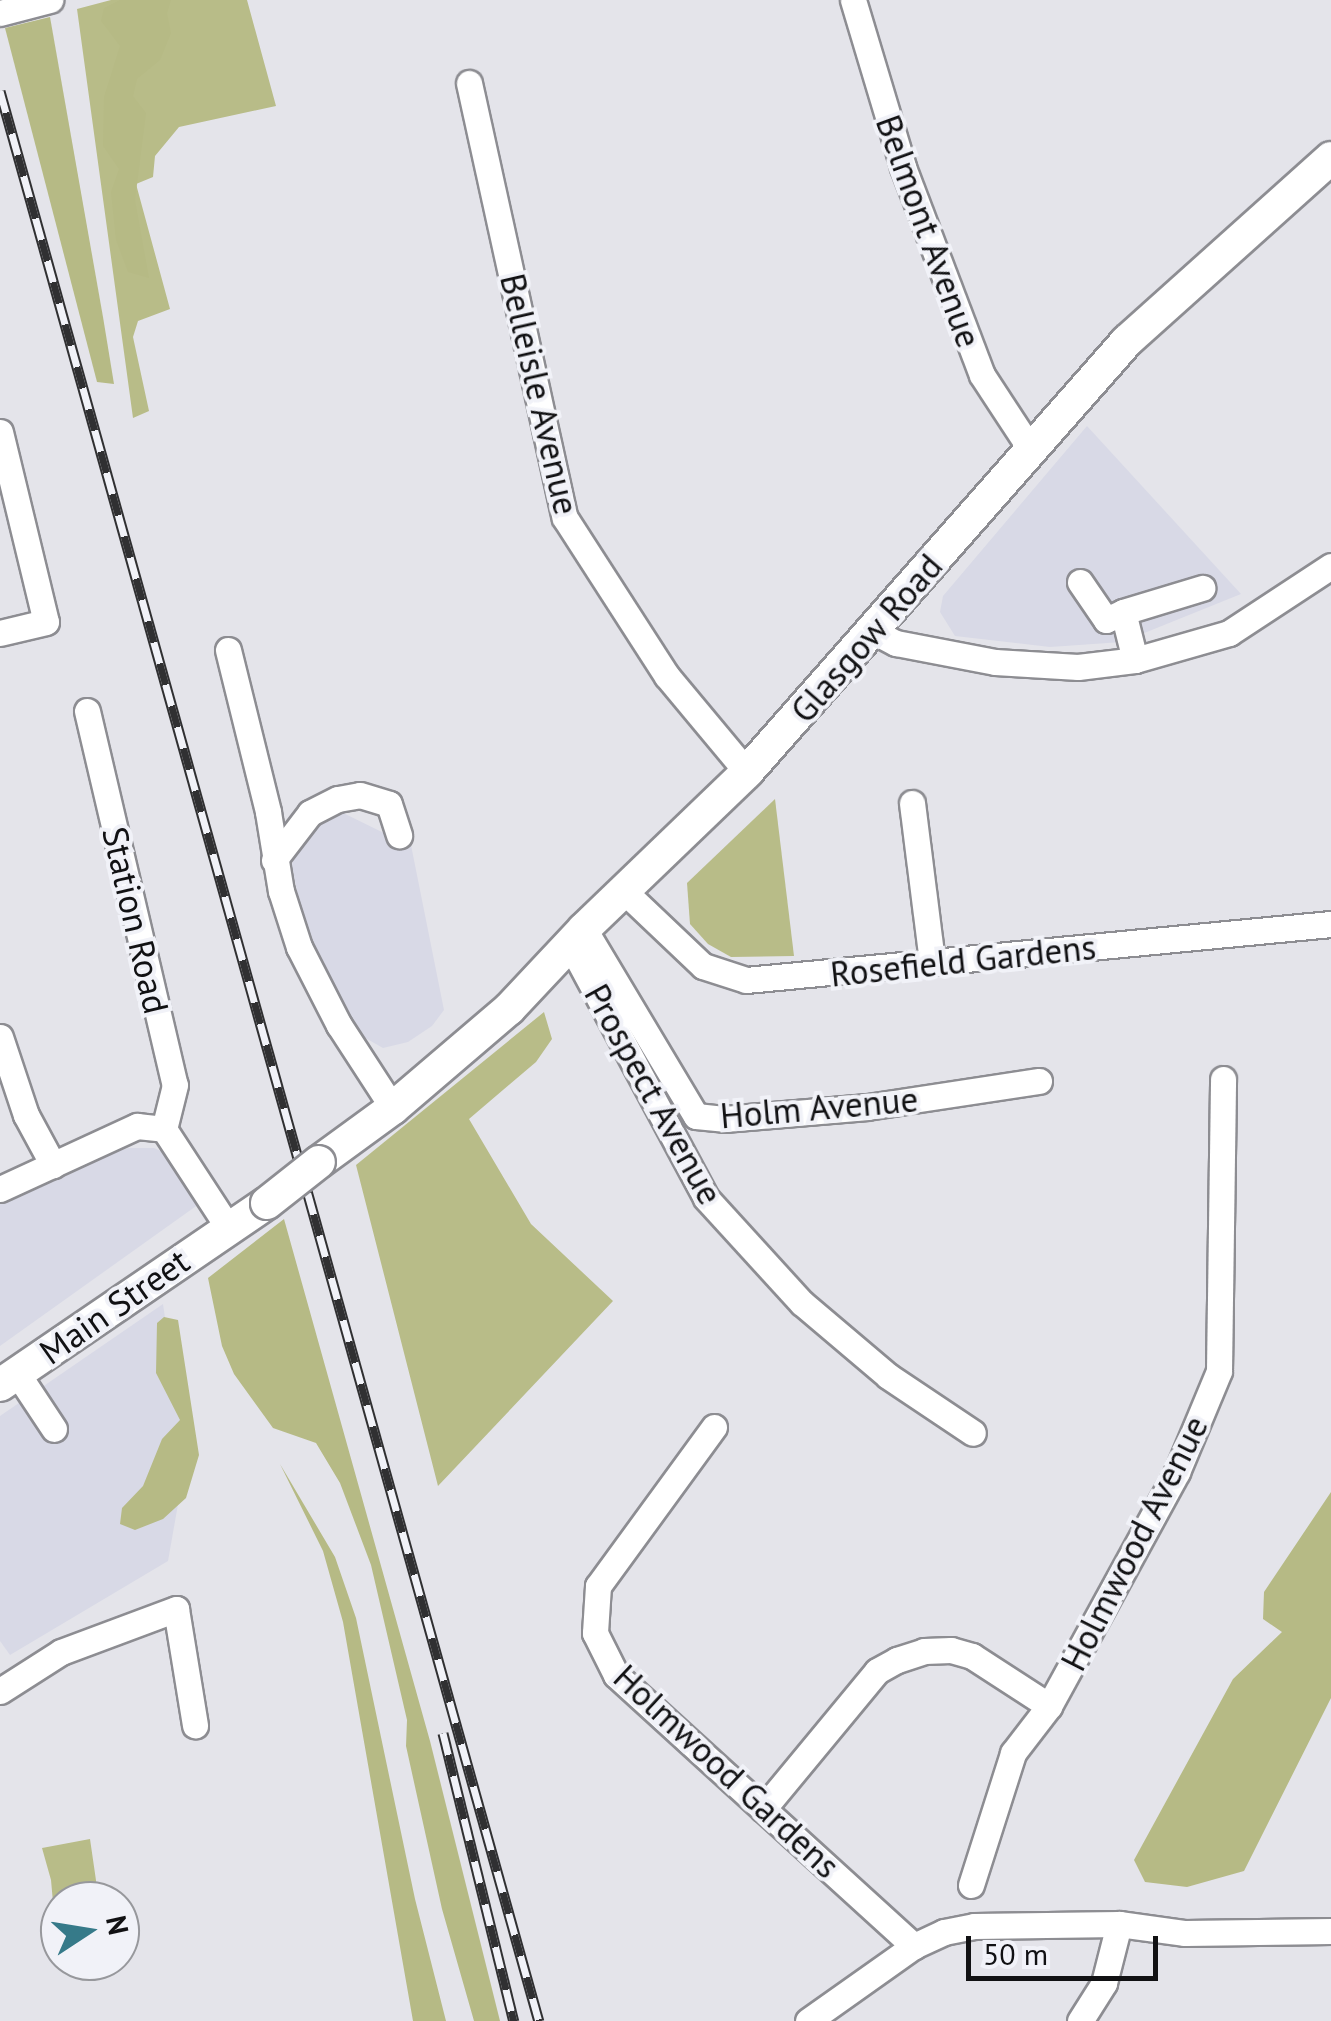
<!DOCTYPE html>
<html>
<head>
<meta charset="utf-8">
<style>
  body { margin:0 }
  #map { position:relative; width:1331px; height:2021px; overflow:hidden; background:#e4e4ea; font-family:"PT Sans",sans-serif }
  div>[style] { position:absolute }
  [style*='--x'] { left:calc(var(--x)*1px); top:calc(var(--y)*1px); width:calc(var(--w)*1px); rotate:calc(var(--a)*1deg) }
  .built>* { inset:0; background:#d8d9e6 }
  .green>* { inset:0; background:#b8bc88 }
  .forest>* { inset:0; background:#b6ba85 }
  .roads { filter:drop-shadow(2px 0 #8d8d92) drop-shadow(-2px 0 #8d8d92) drop-shadow(0 2px #8d8d92) drop-shadow(0 -2px #8d8d92) }
  .minor>* { height:25px; margin:-12.5px; padding:0 12.5px; transform-origin:12.5px; border-radius:12.5px; background:#fff }
  .major>* { height:32px; margin:-16px; padding:0 16px; transform-origin:16px; border-radius:16px; background:#fff }
  .rail>* { height:11px; margin-top:-5.5px; transform-origin:0; background:repeating-linear-gradient(90deg,#f1f2f8 0 22px,#303032 0 44px); box-sizing:border-box; border-block:2px solid #303032 }
  .bridges { filter:drop-shadow(2px 0 #8d8d92) drop-shadow(-2px 0 #8d8d92) drop-shadow(0 2px #8d8d92) drop-shadow(0 -2px #8d8d92) }
  .major-bridge>* { height:32px; margin:-16px; padding:0 16px; transform-origin:16px; border-radius:16px; background:#fff }
  span { translate:-50% -50%; white-space:nowrap; text-align:center; line-height:1.15; -webkit-text-stroke:8px #f1f2f8; paint-order:stroke }
  .street-label { font-size:35px; color:#111113 }
  .north { position:absolute; left:40px; top:1881px; width:100px; height:100px; box-sizing:border-box; background:#f1f2f8; border:2px solid #97989c; border-radius:50%; rotate:78deg; font-size:28px; font-weight:700; line-height:40px; text-align:center; color:#111113 }
  .north::after { content:''; display:block; margin:auto; width:35px; height:45px; background:#367a89; clip-path:polygon(50% 0,100% 100%,50% 72%,0 100%) }
  .scale { position:absolute; left:966px; top:1936px; width:192px; height:45px; box-sizing:border-box; border:5px solid #111113; border-top:0; padding-left:12px; font-size:30px; line-height:35px; white-space:nowrap; color:#111113; -webkit-text-stroke:8px #f1f2f8; paint-order:stroke }
</style>
</head>
<body>
<div id="map">
  <div class="built">
    <i style="clip-path:polygon(1087px 426px,1241px 594px,1122px 642px,1050px 647px,955px 636px,940px 612px,943px 596px)"></i>
    <i style="clip-path:polygon(331px 807px,390px 836px,409px 835px,444px 1010px,432px 1026px,408px 1042px,383px 1048px,360px 1035px,317px 958px,301px 912px,292px 865px,298px 839px)"></i>
    <i style="clip-path:polygon(128px 1148px,154px 1148px,167px 1154px,199px 1204px,0 1346px,0 1192px)"></i>
    <i style="clip-path:polygon(163px 1304px,186px 1459px,168px 1561px,10px 1655px,0 1641px,0 1416px)"></i>
  </div>
  <div class="green">
    <i style="clip-path:polygon(111px 0,247px 0,276px 106px,179px 127px,155px 156px,153px 177px,136px 184px,170px 309px,138px 321px,133px 337px,149px 411px,133px 418px,77px 9px)"></i>
    <i style="clip-path:polygon(775px 799px,794px 956px,731px 957px,708px 944px,690px 924px,687px 883px)"></i>
    <i style="clip-path:polygon(544px 1012px,552px 1039px,536px 1062px,469px 1119px,531px 1224px,613px 1301px,438px 1486px,356px 1165px)"></i>
    <i style="clip-path:polygon(90px 1839px,99px 1901px,60px 1901px,58px 1958px,51px 1880px,42px 1848px)"></i>
  </div>
  <div class="forest">
    <i style="clip-path:polygon(120px 0,171px 0,167px 13px,171px 33px,160px 60px,137px 79px,133px 96px,146px 113px,135px 200px,149px 278px,128px 272px,116px 240px,111px 192px,119px 169px,103px 146px,104px 97px,120px 46px,101px 21px,104px 8px)"></i>
    <i style="clip-path:polygon(50px 17px,103px 317px,114px 384px,97px 382px,5px 28px)"></i>
    <i style="clip-path:polygon(284px 1219px,430px 1741px,500px 2021px,474px 2021px,442px 1909px,406px 1746px,407px 1720px,371px 1565px,340px 1483px,316px 1443px,273px 1428px,234px 1374px,222px 1346px,208px 1278px)"></i>
    <i style="clip-path:polygon(164px 1317px,178px 1320px,199px 1455px,186px 1498px,163px 1519px,135px 1530px,120px 1524px,122px 1508px,143px 1486px,162px 1439px,180px 1420px,156px 1373px,157px 1323px)"></i>
    <i style="clip-path:polygon(280px 1464px,335px 1557px,356px 1618px,415px 1899px,446px 2021px,413px 2021px,343px 1622px,323px 1551px)"></i>
    <i style="clip-path:polygon(1331px 1492px,1331px 1698px,1244px 1871px,1187px 1887px,1145px 1882px,1134px 1860px,1233px 1679px,1282px 1632px,1263px 1619px,1264px 1592px)"></i>
  </div>
  <div class="roads">
    <div class="minor">
      <i style="--x:853;--y:0;--w:174;--a:73.3"></i>
      <i style="--x:903;--y:167;--w:222;--a:69.2"></i>
      <i style="--x:982;--y:375;--w:90;--a:56.8"></i>
      <i style="--x:0;--y:13;--w:52;--a:-14.6"></i>
      <i style="--x:469;--y:83;--w:445;--a:77.6"></i>
      <i style="--x:565;--y:518;--w:188;--a:57.2"></i>
      <i style="--x:667;--y:676;--w:125;--a:50.2"></i>
      <i style="--x:0;--y:432;--w:195;--a:76.4"></i>
      <i style="--x:46;--y:622;--w:47;--a:166.6"></i>
      <i style="--x:1080;--y:582;--w:46;--a:55.6"></i>
      <i style="--x:1106;--y:620;--w:19;--a:-25"></i>
      <i style="--x:873;--y:631;--w:26;--a:28"></i>
      <i style="--x:896;--y:643;--w:101;--a:10.9"></i>
      <i style="--x:995;--y:662;--w:83;--a:3.4"></i>
      <i style="--x:1078;--y:667;--w:57;--a:-7"></i>
      <i style="--x:1135;--y:660;--w:98;--a:-16"></i>
      <i style="--x:1229;--y:633;--w:122;--a:-33.3"></i>
      <i style="--x:228;--y:650;--w:167;--a:76.1"></i>
      <i style="--x:268;--y:812;--w:80;--a:80.7"></i>
      <i style="--x:281;--y:891;--w:59;--a:72.2"></i>
      <i style="--x:299;--y:947;--w:88;--a:62.9"></i>
      <i style="--x:339;--y:1025;--w:99;--a:57"></i>
      <i style="--x:1135;--y:660;--w:49;--a:-104"></i>
      <i style="--x:1123;--y:612;--w:83;--a:-16.9"></i>
      <i style="--x:87;--y:711;--w:384;--a:76.8"></i>
      <i style="--x:175;--y:1085;--w:45;--a:104"></i>
      <i style="--x:912;--y:803;--w:160;--a:82.8"></i>
      <i style="--x:274;--y:860;--w:59;--a:-52.5"></i>
      <i style="--x:310;--y:813;--w:31;--a:-27"></i>
      <i style="--x:338;--y:799;--w:22;--a:-10"></i>
      <i style="--x:360;--y:795;--w:30;--a:17"></i>
      <i style="--x:389;--y:804;--w:33;--a:72"></i>
      <i style="--x:626;--y:893;--w:106;--a:43.5"></i>
      <i style="--x:703;--y:966;--w:45;--a:18"></i>
      <i style="--x:746;--y:980;--w:588;--a:-5.47"></i>
      <i style="--x:584;--y:929;--w:218;--a:59.1"></i>
      <i style="--x:696;--y:1116;--w:28;--a:6"></i>
      <i style="--x:724;--y:1119;--w:144;--a:-4.8"></i>
      <i style="--x:867;--y:1107;--w:174;--a:-8.6"></i>
      <i style="--x:570;--y:944;--w:288;--a:61.8"></i>
      <i style="--x:706;--y:1198;--w:142;--a:47.6"></i>
      <i style="--x:802;--y:1303;--w:113;--a:40.3"></i>
      <i style="--x:888;--y:1376;--w:102;--a:33.8"></i>
      <i style="--x:0;--y:1037;--w:82;--a:71.6"></i>
      <i style="--x:26;--y:1115;--w:57;--a:61.6"></i>
      <i style="--x:0;--y:1189;--w:151;--a:-24.7"></i>
      <i style="--x:137;--y:1126;--w:27;--a:6"></i>
      <i style="--x:164;--y:1129;--w:117;--a:56.9"></i>
      <i style="--x:17;--y:1373;--w:67;--a:56.5"></i>
      <i style="--x:714;--y:1427;--w:197;--a:126.1"></i>
      <i style="--x:598;--y:1586;--w:47;--a:93.7"></i>
      <i style="--x:595;--y:1633;--w:47;--a:63.4"></i>
      <i style="--x:616;--y:1675;--w:403;--a:42.3"></i>
      <i style="--x:0;--y:1691;--w:72;--a:-32.6"></i>
      <i style="--x:61;--y:1652;--w:123;--a:-20.5"></i>
      <i style="--x:176;--y:1609;--w:118;--a:80.7"></i>
      <i style="--x:763;--y:1809;--w:179;--a:-50.4"></i>
      <i style="--x:877;--y:1671;--w:23;--a:-29"></i>
      <i style="--x:897;--y:1660;--w:28;--a:-18"></i>
      <i style="--x:924;--y:1651;--w:27;--a:-2"></i>
      <i style="--x:951;--y:1650;--w:22;--a:16"></i>
      <i style="--x:972;--y:1656;--w:92;--a:33"></i>
      <i style="--x:1049;--y:1706;--w:267;--a:-61.3"></i>
      <i style="--x:1177;--y:1472;--w:109;--a:-67.4"></i>
      <i style="--x:1219;--y:1371;--w:292;--a:-89.2"></i>
      <i style="--x:971;--y:1885;--w:139;--a:-72.3"></i>
      <i style="--x:1013;--y:1753;--w:59;--a:-52.5"></i>
      <i style="--x:808;--y:2021;--w:130;--a:-35.3"></i>
      <i style="--x:914;--y:1946;--w:33;--a:-25"></i>
      <i style="--x:944;--y:1932;--w:31;--a:-11"></i>
      <i style="--x:974;--y:1926;--w:145;--a:-0.8"></i>
      <i style="--x:1119;--y:1924;--w:67;--a:7.8"></i>
      <i style="--x:1185;--y:1933;--w:146;--a:-0.8"></i>
      <i style="--x:1080;--y:2021;--w:45;--a:-57.7"></i>
      <i style="--x:1104;--y:1983;--w:61;--a:-75.7"></i>
    </div>
    <div class="major">
      <i style="--x:319;--y:1162;--w:92;--a:-36.1"></i>
      <i style="--x:393;--y:1108;--w:153;--a:-40.5"></i>
      <i style="--x:509;--y:1009;--w:110;--a:-46.8"></i>
      <i style="--x:584;--y:929;--w:226;--a:-43.9"></i>
      <i style="--x:747;--y:772;--w:575;--a:-48.6"></i>
      <i style="--x:1127;--y:341;--w:274;--a:-41.9"></i>
      <i style="--x:0;--y:1385;--w:323;--a:-34.3"></i>
    </div>
  </div>
  <div class="rail">
    <i style="--x:0;--y:91;--w:2004;--a:74.4"></i>
    <i style="--x:443;--y:1733;--w:297;--a:76.2"></i>
  </div>
  <div class="bridges">
    <div class="major-bridge">
      <i style="--x:267;--y:1203;--w:66;--a:-38.3"></i>
    </div>
  </div>
  <div class="street-label">
    <span style="left:929px;top:231px;rotate:70deg">Belmont Avenue</span>
    <span style="left:540px;top:394px;rotate:77deg">Belleisle Avenue</span>
    <span style="left:866px;top:638px;rotate:-49deg">Glasgow Road</span>
    <span style="left:136px;top:920px;rotate:77deg">Station Road</span>
    <span style="left:963px;top:960px;rotate:-6deg">Rosefield Gardens</span>
    <span style="left:654px;top:1094px;rotate:61deg">Prospect Avenue</span>
    <span style="left:819px;top:1107px;rotate:-5deg">Holm Avenue</span>
    <span style="left:114px;top:1306px;rotate:-35deg">Main Street</span>
    <span style="left:1134px;top:1543px;rotate:-63deg">Holmwood Avenue</span>
    <span style="left:727px;top:1771px;rotate:43deg">Holmwood Gardens</span>
  </div>
  <div class="north">N</div>
  <div class="scale">50 m</div>
</div>
</body>
</html>
